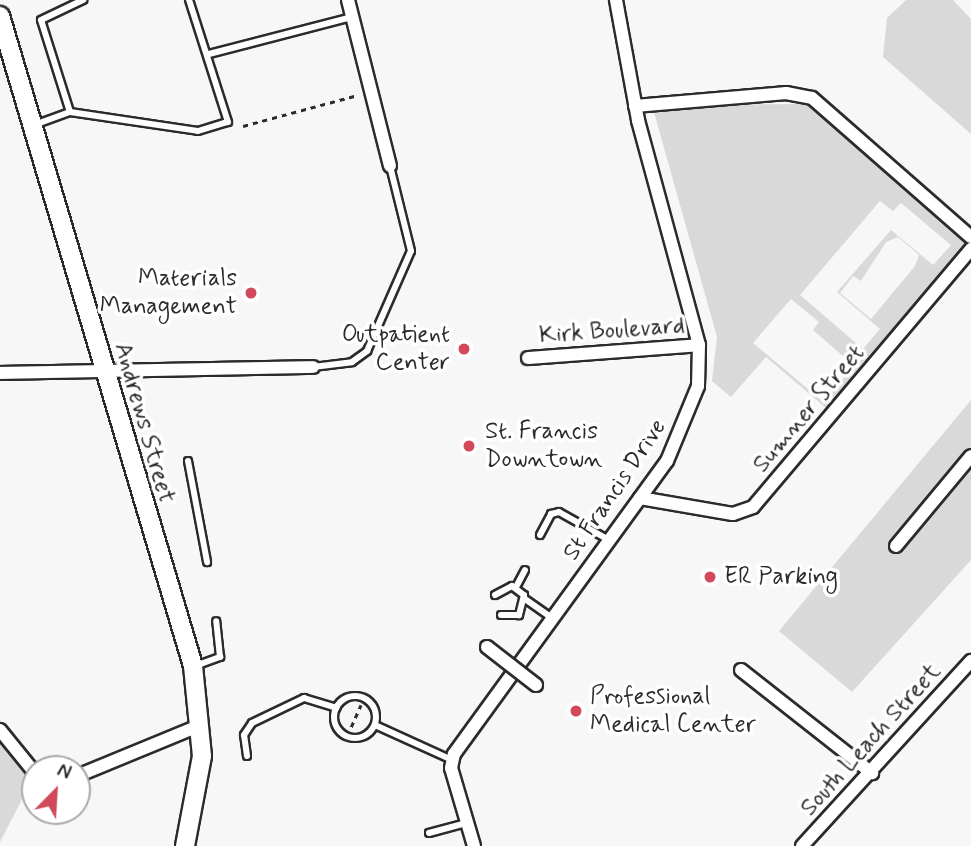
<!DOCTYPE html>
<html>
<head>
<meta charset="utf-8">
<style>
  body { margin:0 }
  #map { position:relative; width:971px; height:846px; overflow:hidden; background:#f7f7f7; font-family:Mynerve,sans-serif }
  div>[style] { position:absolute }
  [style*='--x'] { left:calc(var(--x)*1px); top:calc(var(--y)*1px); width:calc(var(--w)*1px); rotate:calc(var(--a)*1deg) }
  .green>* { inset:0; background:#d9d9d9 }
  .path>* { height:2.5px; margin-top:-1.25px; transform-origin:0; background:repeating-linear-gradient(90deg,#2b2b2b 0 5px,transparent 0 10px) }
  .roads { filter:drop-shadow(2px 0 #2b2b2b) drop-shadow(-2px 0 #2b2b2b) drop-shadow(0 2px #2b2b2b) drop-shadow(0 -2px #2b2b2b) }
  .lane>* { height:6px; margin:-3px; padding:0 3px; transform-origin:3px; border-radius:3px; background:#fff }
  .lane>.ring { margin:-3px; padding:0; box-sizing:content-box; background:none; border:6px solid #fff; border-radius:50% }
  .street>* { height:12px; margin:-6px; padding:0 6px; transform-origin:6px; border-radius:6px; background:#fff }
  .secondary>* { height:18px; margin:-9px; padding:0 9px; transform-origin:9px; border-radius:9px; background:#fff }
  .bridges { filter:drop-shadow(2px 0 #2b2b2b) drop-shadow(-2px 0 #2b2b2b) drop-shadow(0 2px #2b2b2b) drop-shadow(0 -2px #2b2b2b) }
  .street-bridge>* { height:12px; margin:-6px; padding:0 6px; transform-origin:6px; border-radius:6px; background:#fff }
  .dots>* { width:19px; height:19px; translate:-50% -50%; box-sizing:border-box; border:4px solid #fff; border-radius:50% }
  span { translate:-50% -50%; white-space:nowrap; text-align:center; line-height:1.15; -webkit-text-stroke:7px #fff; paint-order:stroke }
  .poi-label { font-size:24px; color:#2b2b2b }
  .right { translate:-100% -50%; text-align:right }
  .left { translate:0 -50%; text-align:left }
  .street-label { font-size:24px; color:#2b2b2b }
  .north { position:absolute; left:21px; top:755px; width:70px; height:70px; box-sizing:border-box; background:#fff; border:2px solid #aaa; border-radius:50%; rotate:24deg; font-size:19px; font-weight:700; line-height:28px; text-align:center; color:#2b2b2b }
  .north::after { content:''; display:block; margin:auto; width:24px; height:32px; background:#d1495b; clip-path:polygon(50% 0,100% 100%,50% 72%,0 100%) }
</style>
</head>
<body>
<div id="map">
  <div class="green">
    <i style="clip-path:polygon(906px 0,953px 0,971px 19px,971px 134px,883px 57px,887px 18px)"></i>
    <i style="clip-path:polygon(evenodd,823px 104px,971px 241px,971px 257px,832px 413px,766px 357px,731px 397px,712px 381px,717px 337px,652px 105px,823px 104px,880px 201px,893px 211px,901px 203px,951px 245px,933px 265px,891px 230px,837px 292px,880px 329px,863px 349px,800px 295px,880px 201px,823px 104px,898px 237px,919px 255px,915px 266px,871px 319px,840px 293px,853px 276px,861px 281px,886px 242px,898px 237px,823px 104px,791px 299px,819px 322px,813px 330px,852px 364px,821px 400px,753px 343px,791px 299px)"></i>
    <i style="clip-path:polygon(971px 400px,971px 560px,852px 692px,779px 631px)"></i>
    <i style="clip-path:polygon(0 719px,33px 778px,0 842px)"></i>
  </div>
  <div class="path">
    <i style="--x:243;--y:126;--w:119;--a:-15.1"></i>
    <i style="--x:351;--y:727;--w:24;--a:-66"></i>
  </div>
  <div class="roads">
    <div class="lane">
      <i style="--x:209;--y:54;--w:148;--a:-14.5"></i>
      <i style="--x:70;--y:112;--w:96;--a:-107.5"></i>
      <i style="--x:41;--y:20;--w:47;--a:-25.5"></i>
      <i style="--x:34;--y:125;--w:38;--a:-20"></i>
      <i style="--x:70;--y:112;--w:129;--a:8.4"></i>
      <i style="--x:198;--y:131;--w:31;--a:-17"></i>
      <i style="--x:228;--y:122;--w:128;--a:-107.7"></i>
      <i style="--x:313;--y:367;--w:39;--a:-7"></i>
      <i style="--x:352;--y:362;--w:19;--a:-36"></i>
      <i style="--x:367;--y:351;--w:109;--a:-66.3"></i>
      <i style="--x:411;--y:251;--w:88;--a:-103.9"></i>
      <i style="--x:188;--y:461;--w:103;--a:79.3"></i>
      <i style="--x:540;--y:535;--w:24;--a:-62"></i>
      <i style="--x:551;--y:514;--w:8;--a:-14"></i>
      <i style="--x:559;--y:512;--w:57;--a:29.2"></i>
      <i style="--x:516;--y:587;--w:19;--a:-62"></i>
      <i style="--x:495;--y:595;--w:19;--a:-28"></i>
      <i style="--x:512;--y:586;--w:15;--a:37"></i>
      <i style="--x:524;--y:595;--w:21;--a:104"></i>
      <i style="--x:519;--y:615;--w:18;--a:180"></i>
      <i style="--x:525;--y:599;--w:33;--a:35"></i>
      <i style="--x:195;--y:666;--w:27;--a:-20"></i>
      <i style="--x:220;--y:657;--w:36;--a:-96"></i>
      <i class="ring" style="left:334px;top:696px;width:36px;height:36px"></i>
      <i style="--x:375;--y:725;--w:85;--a:24.4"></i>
      <i style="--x:247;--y:756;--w:21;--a:-98"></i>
      <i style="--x:244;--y:735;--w:14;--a:-56"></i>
      <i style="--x:252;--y:723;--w:58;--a:-25.7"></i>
      <i style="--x:304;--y:698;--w:34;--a:17"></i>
      <i style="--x:429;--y:833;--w:39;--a:-15"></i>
    </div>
    <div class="street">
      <i style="--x:348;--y:0;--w:171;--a:75.8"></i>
      <i style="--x:635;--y:106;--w:152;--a:-4.9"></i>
      <i style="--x:786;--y:93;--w:26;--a:11"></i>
      <i style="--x:812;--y:98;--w:211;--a:41.2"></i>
      <i style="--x:528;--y:358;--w:171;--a:-4.3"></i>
      <i style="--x:0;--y:373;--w:313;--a:-1.1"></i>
      <i style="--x:640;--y:498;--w:94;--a:9.8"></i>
      <i style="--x:733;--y:514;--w:21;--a:-19"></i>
      <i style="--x:753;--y:507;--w:338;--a:-49.8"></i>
      <i style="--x:896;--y:546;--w:117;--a:-50.2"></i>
      <i style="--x:741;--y:670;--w:167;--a:38.2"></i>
      <i style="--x:0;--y:730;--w:55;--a:50.9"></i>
      <i style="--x:77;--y:776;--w:134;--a:-22.4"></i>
      <i style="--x:474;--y:846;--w:81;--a:-106.4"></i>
      <i style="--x:451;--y:768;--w:14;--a:-78"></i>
      <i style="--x:454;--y:754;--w:362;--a:-54"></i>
      <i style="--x:667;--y:461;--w:81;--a:-67.5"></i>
      <i style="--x:698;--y:386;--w:41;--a:-88.6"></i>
      <i style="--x:699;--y:345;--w:233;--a:-105.2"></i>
      <i style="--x:638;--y:120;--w:122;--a:-100.4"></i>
      <i style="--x:802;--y:846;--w:251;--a:-47.6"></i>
    </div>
    <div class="secondary">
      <i style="--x:0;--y:16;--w:678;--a:73.46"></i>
      <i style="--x:193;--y:666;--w:90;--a:84.3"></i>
      <i style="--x:202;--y:756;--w:92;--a:100.7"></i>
    </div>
  </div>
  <div class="bridges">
    <div class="street-bridge">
      <i style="--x:487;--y:647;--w:62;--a:37.8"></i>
    </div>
  </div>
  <div class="dots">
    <i style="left:251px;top:293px;background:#d1495b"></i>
    <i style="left:464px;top:349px;background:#d1495b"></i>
    <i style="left:469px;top:446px;background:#d1495b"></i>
    <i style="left:710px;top:577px;background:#d1495b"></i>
    <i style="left:576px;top:711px;background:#d1495b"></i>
  </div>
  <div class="poi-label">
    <span class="right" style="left:237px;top:293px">Materials<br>Management</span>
    <span class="right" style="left:450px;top:349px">Outpatient<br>Center</span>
    <span class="left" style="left:485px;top:446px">St. Francis<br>Downtown</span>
    <span class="left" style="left:724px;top:577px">ER Parking</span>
    <span class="left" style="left:590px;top:711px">Professional<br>Medical Center</span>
  </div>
  <div class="street-label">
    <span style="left:612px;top:331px;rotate:-4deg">Kirk Boulevard</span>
    <span style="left:809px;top:409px;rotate:-50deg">Sumner Street</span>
    <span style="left:144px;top:423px;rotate:74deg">Andrews Street</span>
    <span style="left:615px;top:490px;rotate:-56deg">St Francis Drive</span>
    <span style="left:871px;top:740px;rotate:-48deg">South Leach Street</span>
  </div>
  <div class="north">N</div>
</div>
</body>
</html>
